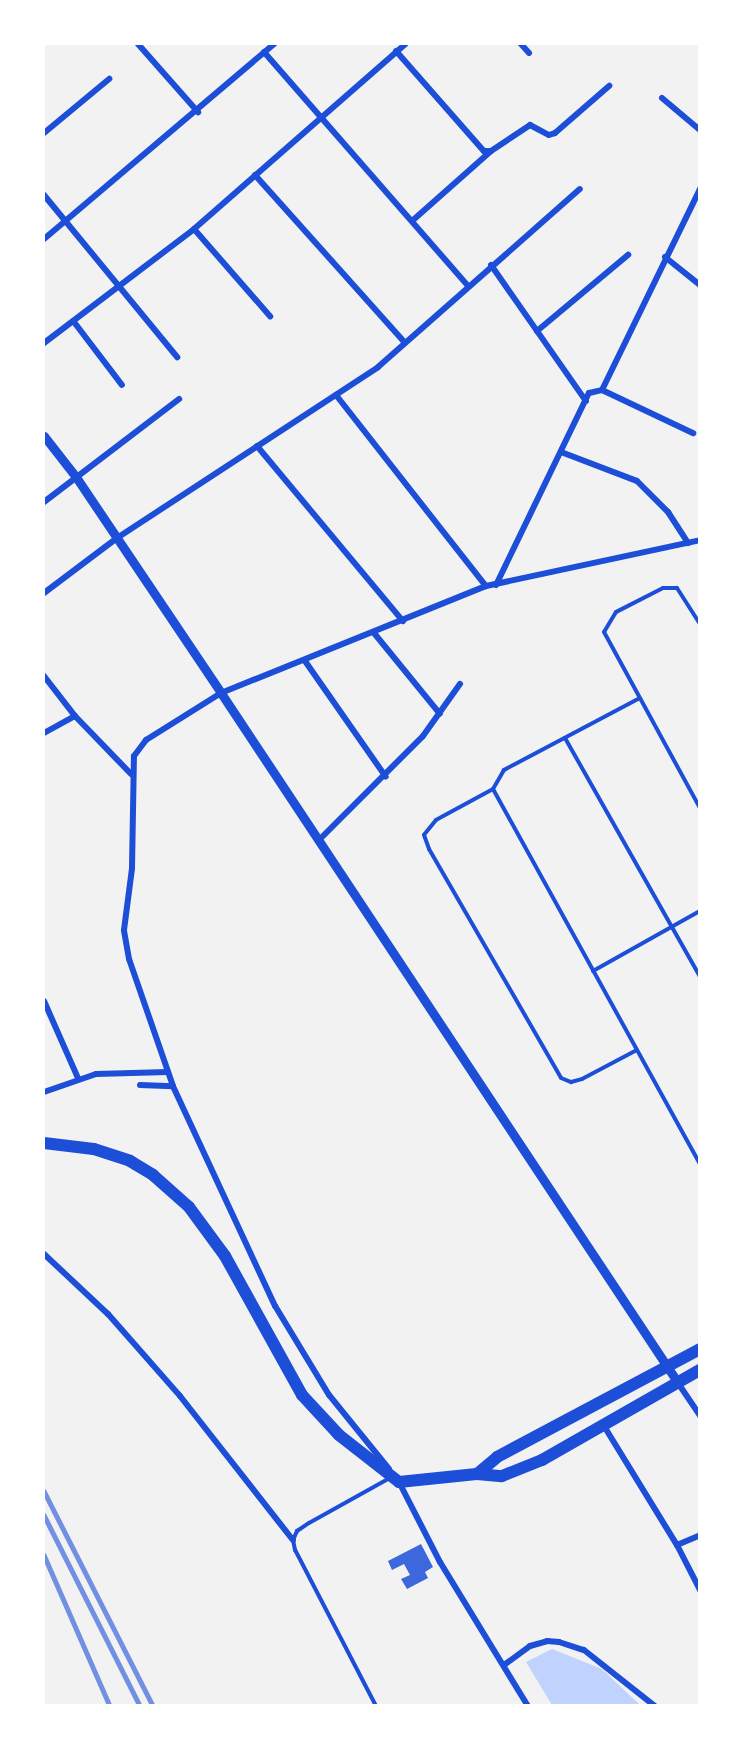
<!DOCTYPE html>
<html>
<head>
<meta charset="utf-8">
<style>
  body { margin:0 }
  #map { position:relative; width:743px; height:1749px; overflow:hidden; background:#f2f2f2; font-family:Lato,sans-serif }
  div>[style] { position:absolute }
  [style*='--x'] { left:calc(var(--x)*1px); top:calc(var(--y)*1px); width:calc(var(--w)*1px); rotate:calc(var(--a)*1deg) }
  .water>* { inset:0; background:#bfd3fe }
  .building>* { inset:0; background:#3d67dc }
  .service>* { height:4px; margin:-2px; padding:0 2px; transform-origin:2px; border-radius:2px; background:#1d4ed8 }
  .minor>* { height:6px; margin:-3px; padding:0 3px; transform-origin:3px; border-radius:3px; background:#1d4ed8 }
  .tertiary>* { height:9px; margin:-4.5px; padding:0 4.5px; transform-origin:4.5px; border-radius:4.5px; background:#1d4ed8 }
  .primary>* { height:12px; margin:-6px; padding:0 6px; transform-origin:6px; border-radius:6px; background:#1d4ed8 }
  .rail>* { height:4.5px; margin:-2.25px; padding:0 2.25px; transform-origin:2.25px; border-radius:2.25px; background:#7290e2 }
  span { translate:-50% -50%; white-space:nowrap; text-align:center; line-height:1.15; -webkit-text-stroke:5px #fff; paint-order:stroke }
  .frame { position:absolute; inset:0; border:45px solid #fff; pointer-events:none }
</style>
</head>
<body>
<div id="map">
  <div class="water">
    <i style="clip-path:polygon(552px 1649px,602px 1669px,640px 1705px,552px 1705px,526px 1662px)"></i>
  </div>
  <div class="building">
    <i style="clip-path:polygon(421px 1544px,433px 1567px,425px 1572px,428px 1578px,407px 1589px,401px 1579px,410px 1575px,404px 1564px,392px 1570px,388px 1561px)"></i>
  </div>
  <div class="service">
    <i style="--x:700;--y:624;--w:43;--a:-122.6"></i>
    <i style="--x:677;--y:588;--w:14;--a:180"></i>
    <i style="--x:663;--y:588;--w:53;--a:152.9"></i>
    <i style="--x:616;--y:612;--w:23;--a:121"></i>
    <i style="--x:604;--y:632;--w:200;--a:61.4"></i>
    <i style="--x:638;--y:699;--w:152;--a:152.1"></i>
    <i style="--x:504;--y:770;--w:22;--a:120"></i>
    <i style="--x:493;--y:789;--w:428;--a:61.1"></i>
    <i style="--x:565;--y:738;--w:274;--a:60.5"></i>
    <i style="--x:493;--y:789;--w:65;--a:151.5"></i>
    <i style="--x:436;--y:820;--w:19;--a:129"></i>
    <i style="--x:424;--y:835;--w:15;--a:70"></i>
    <i style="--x:429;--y:849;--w:264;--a:60"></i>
    <i style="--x:561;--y:1078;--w:11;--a:22"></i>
    <i style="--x:571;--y:1082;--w:11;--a:-15"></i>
    <i style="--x:582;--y:1079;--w:62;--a:-27.8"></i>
    <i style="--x:593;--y:971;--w:123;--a:-29.3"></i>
    <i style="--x:376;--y:1706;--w:176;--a:-117.4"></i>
    <i style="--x:295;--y:1550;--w:10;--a:-101"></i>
    <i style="--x:293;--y:1540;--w:10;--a:-66"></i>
    <i style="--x:297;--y:1531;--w:14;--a:-34"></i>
    <i style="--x:309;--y:1523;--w:93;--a:-29.1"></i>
  </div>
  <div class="minor">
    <i style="--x:138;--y:44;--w:91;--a:48.6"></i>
    <i style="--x:521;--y:44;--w:12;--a:48"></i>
    <i style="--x:396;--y:51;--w:133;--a:48.7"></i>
    <i style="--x:484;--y:151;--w:7;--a:0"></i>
    <i style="--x:491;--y:151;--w:47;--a:-33.7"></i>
    <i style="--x:530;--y:125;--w:21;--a:28"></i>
    <i style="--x:549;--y:135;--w:6;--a:-18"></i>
    <i style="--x:555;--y:133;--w:72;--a:-41"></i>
    <i style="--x:264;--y:52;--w:310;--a:48.9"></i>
    <i style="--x:662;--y:98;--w:50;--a:40.1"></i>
    <i style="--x:44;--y:133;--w:85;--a:-39.7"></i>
    <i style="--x:255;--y:175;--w:225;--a:48.2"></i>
    <i style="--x:44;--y:195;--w:210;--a:50.6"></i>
    <i style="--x:412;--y:221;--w:104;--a:-41.5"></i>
    <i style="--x:194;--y:229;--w:116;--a:48.9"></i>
    <i style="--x:44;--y:239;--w:302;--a:-40.3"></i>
    <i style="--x:665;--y:257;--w:45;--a:38.7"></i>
    <i style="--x:491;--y:265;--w:166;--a:55.1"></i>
    <i style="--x:74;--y:322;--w:79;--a:52.7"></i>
    <i style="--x:537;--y:331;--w:119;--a:-39.9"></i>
    <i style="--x:44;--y:343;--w:188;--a:-37.2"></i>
    <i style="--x:194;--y:229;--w:281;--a:-41.2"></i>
    <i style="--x:602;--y:390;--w:224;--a:-64"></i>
    <i style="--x:336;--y:395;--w:243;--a:51.9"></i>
    <i style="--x:257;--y:446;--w:228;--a:50.2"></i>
    <i style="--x:561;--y:452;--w:81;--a:20.9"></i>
    <i style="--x:637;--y:481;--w:44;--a:45"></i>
    <i style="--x:668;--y:512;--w:37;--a:57"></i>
    <i style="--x:44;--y:502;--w:170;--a:-37.3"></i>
    <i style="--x:496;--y:585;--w:213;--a:-64.2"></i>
    <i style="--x:589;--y:393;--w:13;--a:-13"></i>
    <i style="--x:602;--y:390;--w:101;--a:25.3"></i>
    <i style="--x:44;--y:593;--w:91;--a:-37"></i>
    <i style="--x:117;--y:538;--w:312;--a:-33.2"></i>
    <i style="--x:378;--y:367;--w:269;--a:-41.4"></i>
    <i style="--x:374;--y:633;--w:104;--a:50.8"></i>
    <i style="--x:305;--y:661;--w:141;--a:55.1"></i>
    <i style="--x:44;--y:676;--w:51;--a:52.2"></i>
    <i style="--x:75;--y:716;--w:81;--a:46"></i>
    <i style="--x:44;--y:733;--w:35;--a:-29"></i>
    <i style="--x:318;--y:841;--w:148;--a:-45"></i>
    <i style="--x:423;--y:736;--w:64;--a:-54.6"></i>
    <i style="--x:44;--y:1001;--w:84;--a:66.2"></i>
    <i style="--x:140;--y:1085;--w:33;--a:2"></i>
    <i style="--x:44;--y:1092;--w:55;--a:-19.1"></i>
    <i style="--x:96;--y:1074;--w:72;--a:-1.6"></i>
    <i style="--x:44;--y:1254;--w:88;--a:43.2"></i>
    <i style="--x:108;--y:1314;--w:109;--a:48.7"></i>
    <i style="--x:180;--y:1396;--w:183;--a:51.9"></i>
    <i style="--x:678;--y:1383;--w:40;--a:56"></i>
    <i style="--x:604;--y:1426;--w:140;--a:58.5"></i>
    <i style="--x:677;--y:1545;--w:51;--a:62.9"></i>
    <i style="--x:389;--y:1469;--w:95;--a:-129"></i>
    <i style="--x:329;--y:1395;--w:104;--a:-121.2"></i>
    <i style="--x:275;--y:1306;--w:242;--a:-114.9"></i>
    <i style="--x:173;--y:1086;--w:134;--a:-109.1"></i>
    <i style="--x:129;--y:959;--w:29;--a:-100"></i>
    <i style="--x:124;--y:930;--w:63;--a:-82.6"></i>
    <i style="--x:132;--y:868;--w:112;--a:-89"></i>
    <i style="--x:134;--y:756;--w:20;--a:-53"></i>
    <i style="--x:146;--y:740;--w:89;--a:-32.1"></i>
    <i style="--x:221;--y:693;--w:286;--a:-22"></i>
    <i style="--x:486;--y:586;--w:219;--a:-12.1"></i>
    <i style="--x:399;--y:1482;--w:90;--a:62.9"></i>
    <i style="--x:440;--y:1562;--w:169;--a:58.6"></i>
    <i style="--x:677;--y:1545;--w:25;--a:-23"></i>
    <i style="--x:504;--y:1665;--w:32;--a:-36"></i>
    <i style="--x:530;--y:1646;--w:18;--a:-16"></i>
    <i style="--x:547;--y:1641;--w:12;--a:5"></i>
    <i style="--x:559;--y:1642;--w:26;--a:18"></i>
    <i style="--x:584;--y:1650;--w:90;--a:38.3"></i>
  </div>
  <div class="tertiary">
    <i style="--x:44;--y:436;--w:52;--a:52"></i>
    <i style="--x:76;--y:477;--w:260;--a:56.1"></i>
    <i style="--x:221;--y:693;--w:828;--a:56.48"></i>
  </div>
  <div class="primary">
    <i style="--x:44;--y:1143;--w:50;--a:6.8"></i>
    <i style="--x:94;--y:1149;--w:38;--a:18"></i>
    <i style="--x:130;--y:1161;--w:27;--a:31"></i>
    <i style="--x:153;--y:1175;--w:48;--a:41.6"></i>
    <i style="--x:189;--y:1207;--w:61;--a:53.7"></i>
    <i style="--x:225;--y:1256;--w:159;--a:61"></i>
    <i style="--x:302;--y:1395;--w:54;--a:47.2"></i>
    <i style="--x:339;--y:1435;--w:76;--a:38.1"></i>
    <i style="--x:399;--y:1482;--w:78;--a:-5.9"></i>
    <i style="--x:477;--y:1474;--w:25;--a:5"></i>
    <i style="--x:502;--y:1476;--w:43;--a:-21.8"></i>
    <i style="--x:542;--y:1460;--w:182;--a:-29.7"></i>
    <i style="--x:477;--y:1474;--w:26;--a:-40"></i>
    <i style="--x:497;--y:1457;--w:230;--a:-28"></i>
  </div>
  <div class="rail">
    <i style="--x:44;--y:1491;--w:241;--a:63.1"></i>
    <i style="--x:44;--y:1515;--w:214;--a:63.3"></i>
    <i style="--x:44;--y:1555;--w:165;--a:66.4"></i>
  </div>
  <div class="frame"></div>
</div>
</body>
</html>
